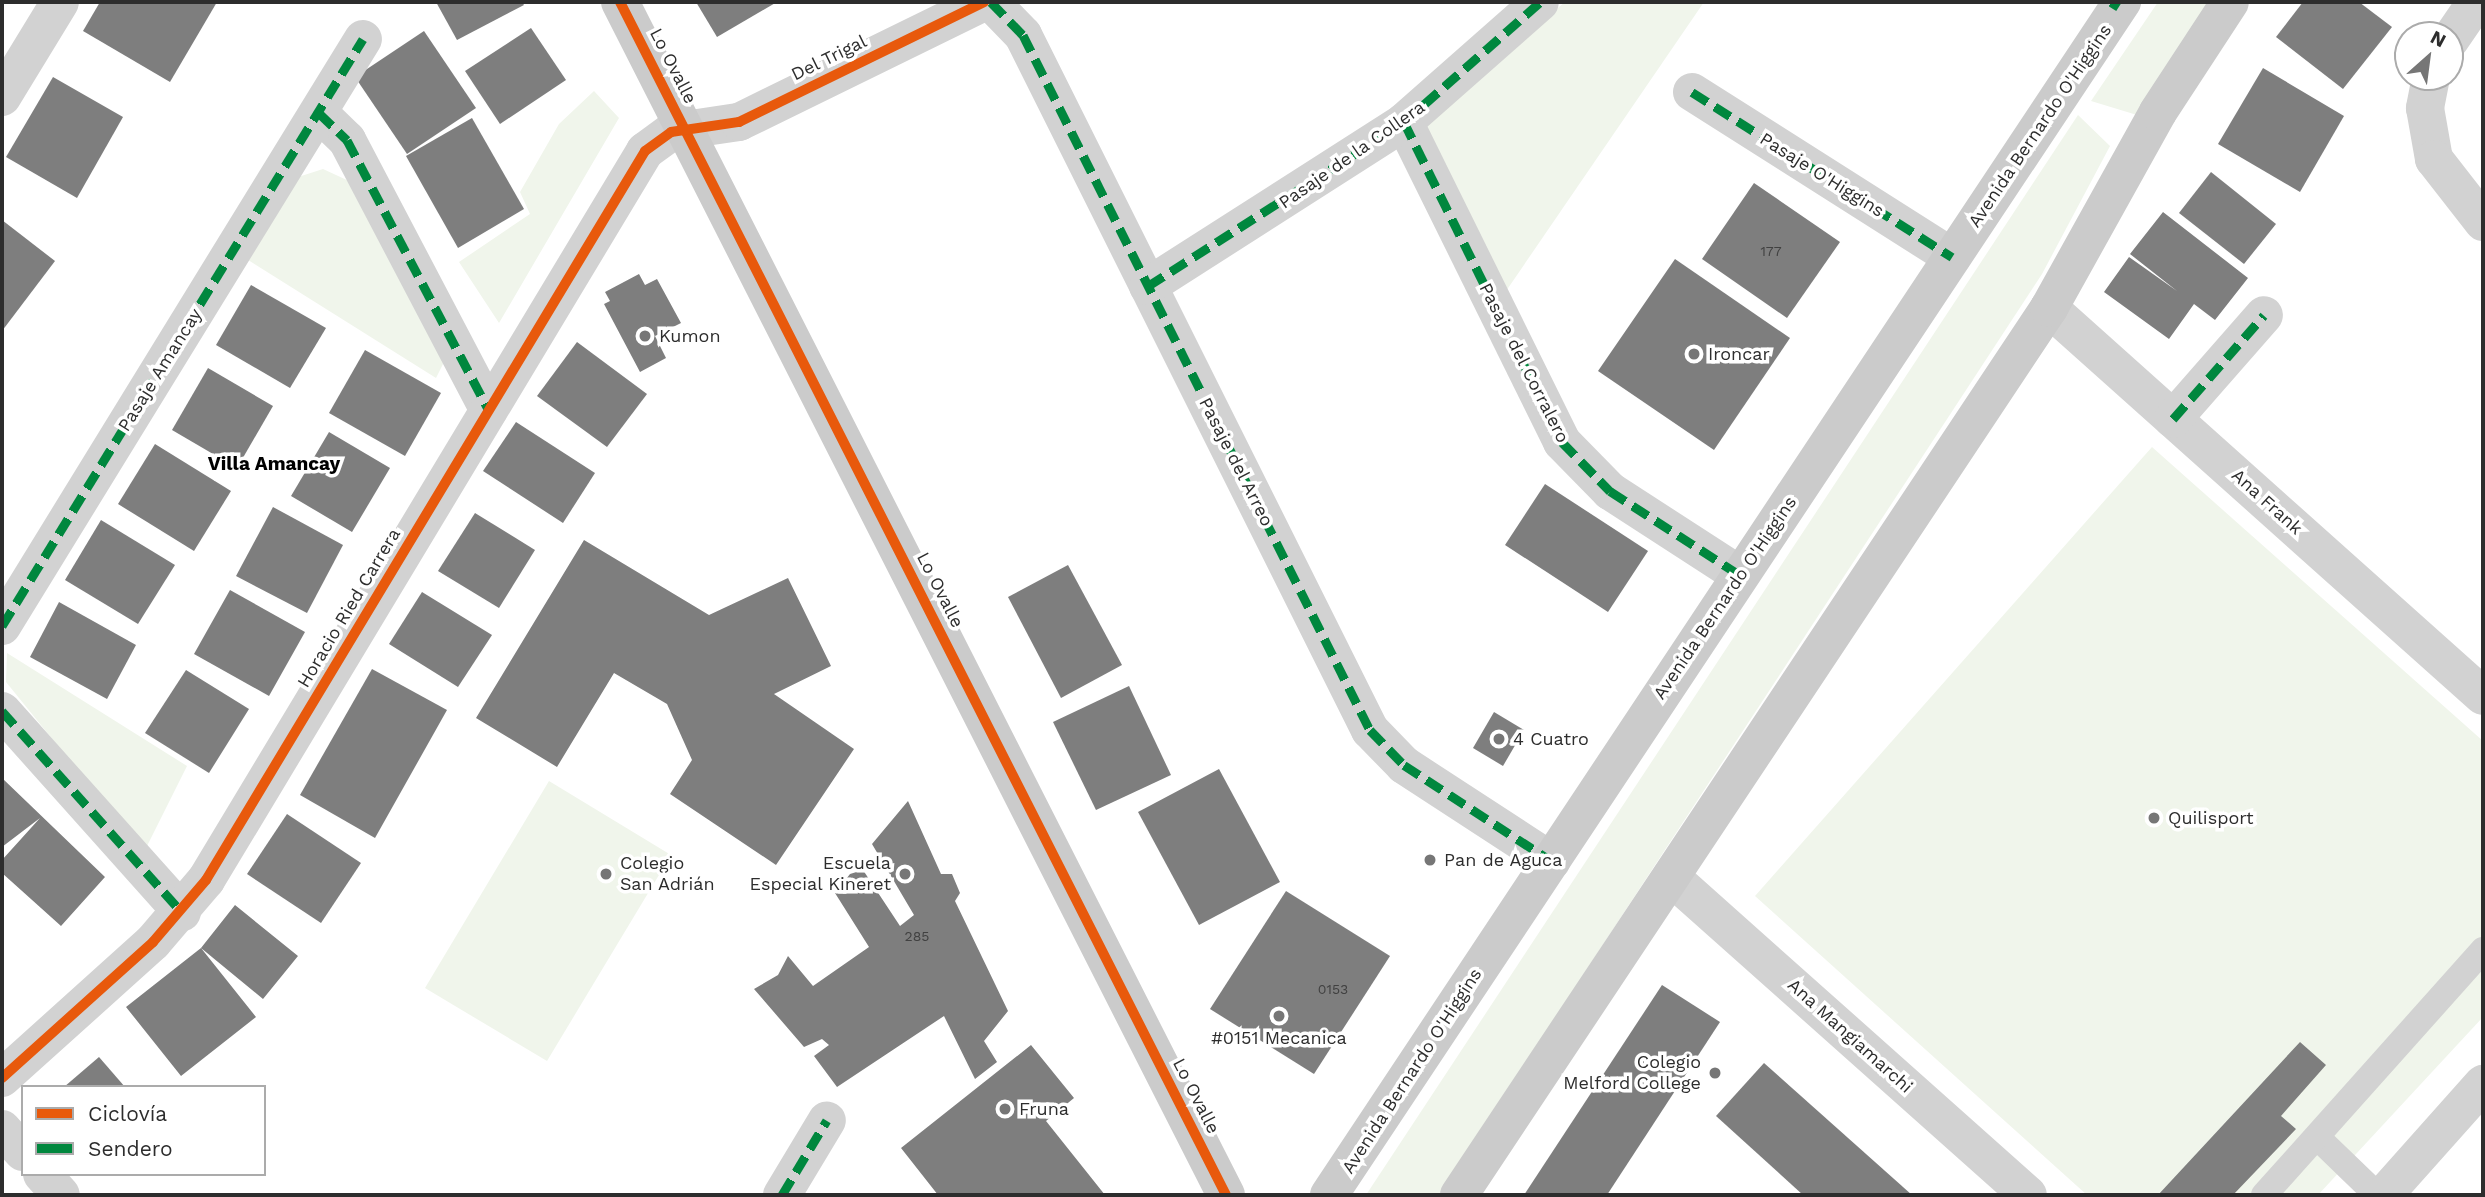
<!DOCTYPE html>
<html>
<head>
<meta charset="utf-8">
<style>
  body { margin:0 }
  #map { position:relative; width:2485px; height:1197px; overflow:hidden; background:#fff; font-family:"Work Sans",sans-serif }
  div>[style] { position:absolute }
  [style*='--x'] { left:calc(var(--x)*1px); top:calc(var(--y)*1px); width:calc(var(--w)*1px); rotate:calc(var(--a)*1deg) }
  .green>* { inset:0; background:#f0f5eb }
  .building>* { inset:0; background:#7e7e7e }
  .lane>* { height:26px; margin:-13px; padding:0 13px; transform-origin:13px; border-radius:13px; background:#d2d2d2 }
  .street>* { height:38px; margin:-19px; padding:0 19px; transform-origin:19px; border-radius:19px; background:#d2d2d2 }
  .secondary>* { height:38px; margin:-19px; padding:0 19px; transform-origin:19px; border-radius:19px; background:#cbcbcb }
  .quiet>* { height:9px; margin-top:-4.5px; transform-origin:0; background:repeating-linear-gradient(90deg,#00873e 0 18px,transparent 0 27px) }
  .cycleway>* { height:10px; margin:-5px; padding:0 5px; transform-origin:5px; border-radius:5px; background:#e8590c }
  .dots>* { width:19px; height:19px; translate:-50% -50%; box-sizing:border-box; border:4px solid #fff; border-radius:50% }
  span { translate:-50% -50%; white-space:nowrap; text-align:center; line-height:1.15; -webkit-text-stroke:7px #fff; paint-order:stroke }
  .number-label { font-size:14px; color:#414141 }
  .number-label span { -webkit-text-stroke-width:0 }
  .street-label { font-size:18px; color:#2d2d2d }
  .poi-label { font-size:18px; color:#2d2d2d }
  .left { translate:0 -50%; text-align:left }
  .right { translate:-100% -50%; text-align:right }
  .neighbourhood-label { font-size:19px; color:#000; font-weight:700 }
  .frame { position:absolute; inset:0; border:4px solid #2d2d2d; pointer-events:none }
  .legend { position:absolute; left:21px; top:1085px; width:245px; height:91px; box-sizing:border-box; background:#fff; border:2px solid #ababab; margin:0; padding:9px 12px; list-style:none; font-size:21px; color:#2d2d2d }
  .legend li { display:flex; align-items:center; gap:14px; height:35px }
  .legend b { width:35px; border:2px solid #ababab }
  .north { position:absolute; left:2394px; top:21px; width:70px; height:70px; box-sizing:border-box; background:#fff; border:2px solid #ababab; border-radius:50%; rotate:28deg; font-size:19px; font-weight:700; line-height:28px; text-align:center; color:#2d2d2d }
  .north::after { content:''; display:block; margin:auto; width:24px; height:32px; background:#767676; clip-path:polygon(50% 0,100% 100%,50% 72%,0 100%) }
</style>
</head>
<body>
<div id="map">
  <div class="green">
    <i style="clip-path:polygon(1565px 2px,1704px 2px,1504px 294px,1420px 122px)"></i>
    <i style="clip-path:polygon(2158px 2px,2212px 2px,2137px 115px,2091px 101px)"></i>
    <i style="clip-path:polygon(594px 91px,619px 118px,499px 323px,459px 262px,530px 214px,520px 192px,559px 124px)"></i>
    <i style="clip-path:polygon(2078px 115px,2110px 146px,2042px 274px,1439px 1195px,1366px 1195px)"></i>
    <i style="clip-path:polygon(323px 169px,349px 181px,445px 360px,436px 378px,245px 258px,292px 179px)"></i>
    <i style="clip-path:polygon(2152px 447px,2483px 741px,2483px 1017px,2318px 1195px,2087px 1195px,1755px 896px)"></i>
    <i style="clip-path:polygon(7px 653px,187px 766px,144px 852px,6px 682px)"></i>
    <i style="clip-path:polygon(549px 781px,671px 855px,547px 1061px,425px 988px)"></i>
  </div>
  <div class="building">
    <i style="clip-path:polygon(100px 2px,217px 2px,170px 82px,83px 31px)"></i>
    <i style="clip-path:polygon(436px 2px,522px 2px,524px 5px,457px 40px)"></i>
    <i style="clip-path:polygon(696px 2px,777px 2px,717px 37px)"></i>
    <i style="clip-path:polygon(2303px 2px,2359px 2px,2392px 27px,2343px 89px,2276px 37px)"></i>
    <i style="clip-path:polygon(531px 28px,566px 80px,500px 124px,465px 71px)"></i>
    <i style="clip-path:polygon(424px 31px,476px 108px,407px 154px,355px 77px)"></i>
    <i style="clip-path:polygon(2263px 68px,2344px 116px,2300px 192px,2218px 144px)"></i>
    <i style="clip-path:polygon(53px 77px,123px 117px,77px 198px,6px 157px)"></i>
    <i style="clip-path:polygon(472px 118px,524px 209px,458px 248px,406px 156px)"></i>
    <i style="clip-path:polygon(2211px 172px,2276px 224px,2244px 264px,2179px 213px)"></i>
    <i style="clip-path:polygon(1754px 183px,1840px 242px,1787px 318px,1702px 259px)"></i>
    <i style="clip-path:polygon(2163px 212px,2248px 278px,2215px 320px,2194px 304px,2169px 339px,2104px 292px,2129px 257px,2177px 291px,2130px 254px)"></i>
    <i style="clip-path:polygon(2px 220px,55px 261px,2px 331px)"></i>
    <i style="clip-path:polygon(1675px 259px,1790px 338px,1714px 450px,1598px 371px)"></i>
    <i style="clip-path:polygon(639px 274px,645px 285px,657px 279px,681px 323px,655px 336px,666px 358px,640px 372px,604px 304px,610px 301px,605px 292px)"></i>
    <i style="clip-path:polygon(251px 285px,326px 328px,290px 388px,216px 345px)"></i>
    <i style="clip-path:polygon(577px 342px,647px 394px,607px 447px,537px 396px)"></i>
    <i style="clip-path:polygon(365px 350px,441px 393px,405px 456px,329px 413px)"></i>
    <i style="clip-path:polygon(208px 368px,273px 406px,237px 468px,172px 430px)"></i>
    <i style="clip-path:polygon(516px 422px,595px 473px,563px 523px,483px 471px)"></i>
    <i style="clip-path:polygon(329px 432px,390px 468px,352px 532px,291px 496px)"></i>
    <i style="clip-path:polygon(155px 444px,231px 491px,194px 551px,118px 504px)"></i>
    <i style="clip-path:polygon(1545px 484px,1648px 551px,1608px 612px,1505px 545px)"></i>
    <i style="clip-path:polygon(273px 507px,343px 545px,307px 613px,236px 576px)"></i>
    <i style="clip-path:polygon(475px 513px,535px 550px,499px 608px,438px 571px)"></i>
    <i style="clip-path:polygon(101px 520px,175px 565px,138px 624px,65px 580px)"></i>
    <i style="clip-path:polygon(584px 540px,709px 615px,788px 578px,831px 666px,774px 694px,854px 749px,776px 865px,670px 794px,692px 760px,667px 704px,614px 673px,557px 767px,476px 718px)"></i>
    <i style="clip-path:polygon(1068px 565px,1122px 665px,1061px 698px,1008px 597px)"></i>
    <i style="clip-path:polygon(230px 590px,305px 632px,269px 696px,194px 654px)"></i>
    <i style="clip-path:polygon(422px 592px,492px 635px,458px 687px,389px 644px)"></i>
    <i style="clip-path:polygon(59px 602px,136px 645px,107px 699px,30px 657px)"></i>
    <i style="clip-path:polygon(372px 669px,447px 710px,375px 838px,300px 795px)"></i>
    <i style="clip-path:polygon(186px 670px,249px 709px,209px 773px,145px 733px)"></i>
    <i style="clip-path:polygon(1129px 686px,1171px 775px,1096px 810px,1053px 722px)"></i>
    <i style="clip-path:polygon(1494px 712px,1524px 730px,1503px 766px,1473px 748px)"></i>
    <i style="clip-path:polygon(1219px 769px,1280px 882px,1199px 925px,1138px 812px)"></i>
    <i style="clip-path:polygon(2px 778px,105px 877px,61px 926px,2px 873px,2px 860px,40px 818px,2px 847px)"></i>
    <i style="clip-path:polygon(908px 801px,941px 874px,952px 874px,960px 893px,955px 901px,1008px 1011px,984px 1041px,997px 1062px,975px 1079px,944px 1016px,837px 1087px,814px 1056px,829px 1045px,822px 1039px,804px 1047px,754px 989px,778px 975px,788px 956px,813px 986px,869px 947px,835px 893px,850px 874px,863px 870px,900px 926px,914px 915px,872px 844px)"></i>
    <i style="clip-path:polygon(287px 814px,361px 863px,321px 923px,247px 874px)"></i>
    <i style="clip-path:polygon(1286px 891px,1390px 956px,1314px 1074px,1210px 1009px)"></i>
    <i style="clip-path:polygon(235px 905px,298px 956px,263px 999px,201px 948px,256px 1017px,181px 1076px,126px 1007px,201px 948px)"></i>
    <i style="clip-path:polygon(1662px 985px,1720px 1022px,1607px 1195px,1524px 1195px)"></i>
    <i style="clip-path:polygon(2300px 1042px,2326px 1065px,2281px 1116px,2296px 1129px,2233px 1195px,2158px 1195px)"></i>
    <i style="clip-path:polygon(1031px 1045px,1074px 1098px,1046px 1121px,1105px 1195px,938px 1195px,901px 1148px)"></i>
    <i style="clip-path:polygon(99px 1057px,125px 1087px,64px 1087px)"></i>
    <i style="clip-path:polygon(1764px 1063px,1912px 1195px,1803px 1195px,1716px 1116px)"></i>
  </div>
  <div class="lane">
    <i style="--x:2317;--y:1137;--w:83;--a:44"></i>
    <i style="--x:2264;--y:1195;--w:329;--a:-48.2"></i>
  </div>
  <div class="street">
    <i style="--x:991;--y:2;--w:46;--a:45.9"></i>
    <i style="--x:1023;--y:35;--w:777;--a:63.47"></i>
    <i style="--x:1370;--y:730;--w:49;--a:45.8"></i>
    <i style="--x:1404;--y:765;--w:176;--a:33.1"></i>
    <i style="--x:2450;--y:40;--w:46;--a:-55.6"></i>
    <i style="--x:2431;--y:77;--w:32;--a:101"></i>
    <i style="--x:2425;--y:108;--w:52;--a:80"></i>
    <i style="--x:2434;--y:159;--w:80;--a:52.1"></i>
    <i style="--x:1692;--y:92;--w:308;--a:32.4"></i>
    <i style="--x:2;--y:97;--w:111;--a:-58.6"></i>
    <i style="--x:319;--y:113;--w:39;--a:44"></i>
    <i style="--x:347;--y:140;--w:305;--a:62.3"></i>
    <i style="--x:1404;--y:122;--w:357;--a:63.7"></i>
    <i style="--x:1562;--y:442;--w:69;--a:45.6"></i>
    <i style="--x:1610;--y:491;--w:155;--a:32.9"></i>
    <i style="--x:1148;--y:286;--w:304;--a:-32.6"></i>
    <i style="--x:1404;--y:122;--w:181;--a:-41.4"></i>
    <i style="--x:2049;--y:308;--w:582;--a:41.8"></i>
    <i style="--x:2173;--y:419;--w:138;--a:-48.8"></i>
    <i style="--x:2;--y:626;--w:689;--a:-58.41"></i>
    <i style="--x:2;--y:711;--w:270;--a:48.2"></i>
    <i style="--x:1671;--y:877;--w:478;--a:41.7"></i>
    <i style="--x:2;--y:1078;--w:203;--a:-42"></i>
    <i style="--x:153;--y:942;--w:82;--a:-49.5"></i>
    <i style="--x:206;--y:880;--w:851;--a:-58.94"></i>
    <i style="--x:645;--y:151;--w:32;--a:-36"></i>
    <i style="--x:671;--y:132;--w:69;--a:-8.4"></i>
    <i style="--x:739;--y:122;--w:273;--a:-26.1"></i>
    <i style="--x:2;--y:1129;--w:31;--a:48"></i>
    <i style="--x:42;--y:1174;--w:28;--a:48"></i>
    <i style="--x:782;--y:1195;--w:87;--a:-59"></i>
    <i style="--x:2384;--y:1195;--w:149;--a:-48.3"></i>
  </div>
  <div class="secondary">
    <i style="--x:620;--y:2;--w:1338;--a:63.07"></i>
    <i style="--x:1329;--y:1195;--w:1433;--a:-56.39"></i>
    <i style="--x:1459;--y:1195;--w:1065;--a:-56.37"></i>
    <i style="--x:2049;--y:308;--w:224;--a:-60.9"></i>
    <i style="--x:2158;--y:112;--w:131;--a:-56.8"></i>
  </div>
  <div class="quiet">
    <i style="--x:991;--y:2;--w:46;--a:45.9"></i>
    <i style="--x:1023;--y:35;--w:777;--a:63.47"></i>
    <i style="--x:1370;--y:730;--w:49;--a:45.8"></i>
    <i style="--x:1404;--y:765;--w:176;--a:33.1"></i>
    <i style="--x:2111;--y:2;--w:9;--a:32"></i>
    <i style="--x:1692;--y:92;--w:308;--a:32.4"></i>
    <i style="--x:319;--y:113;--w:39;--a:44"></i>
    <i style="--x:347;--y:140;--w:305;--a:62.3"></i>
    <i style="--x:1404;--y:122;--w:357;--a:63.7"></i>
    <i style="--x:1562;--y:442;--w:69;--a:45.6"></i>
    <i style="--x:1610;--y:491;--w:155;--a:32.9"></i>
    <i style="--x:1148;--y:286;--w:304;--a:-32.6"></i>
    <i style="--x:1404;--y:122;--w:181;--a:-41.4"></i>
    <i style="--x:2173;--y:419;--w:138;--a:-48.8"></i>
    <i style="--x:2;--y:626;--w:689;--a:-58.41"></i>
    <i style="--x:2;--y:711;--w:270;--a:48.2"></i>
    <i style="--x:782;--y:1195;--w:87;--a:-59"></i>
  </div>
  <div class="cycleway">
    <i style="--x:620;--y:2;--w:1338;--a:63.07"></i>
    <i style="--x:2;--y:1078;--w:203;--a:-42"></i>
    <i style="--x:153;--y:942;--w:82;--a:-49.5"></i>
    <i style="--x:206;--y:880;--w:851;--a:-58.94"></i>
    <i style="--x:645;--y:151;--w:32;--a:-36"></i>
    <i style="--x:671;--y:132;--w:69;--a:-8.4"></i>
    <i style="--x:739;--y:122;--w:273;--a:-26.1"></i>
  </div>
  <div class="dots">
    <i style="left:645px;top:336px;background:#767676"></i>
    <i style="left:1694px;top:354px;background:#767676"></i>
    <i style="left:1499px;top:739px;background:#767676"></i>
    <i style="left:2154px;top:818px;background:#767676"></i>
    <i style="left:1430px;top:860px;background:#767676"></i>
    <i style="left:606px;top:874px;background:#767676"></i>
    <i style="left:905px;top:874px;background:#767676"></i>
    <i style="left:1279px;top:1016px;background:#767676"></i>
    <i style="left:1715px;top:1073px;background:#767676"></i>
    <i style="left:1005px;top:1109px;background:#767676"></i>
  </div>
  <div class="number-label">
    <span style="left:1771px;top:251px">177</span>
    <span style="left:917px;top:936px">285</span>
    <span style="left:1333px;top:989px">0153</span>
  </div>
  <div class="street-label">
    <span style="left:829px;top:58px;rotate:-26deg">Del Trigal</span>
    <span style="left:673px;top:66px;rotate:63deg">Lo Ovalle</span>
    <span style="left:2040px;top:126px;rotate:-56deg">Avenida Bernardo O'Higgins</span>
    <span style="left:1352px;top:155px;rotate:-35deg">Pasaje de la Collera</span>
    <span style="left:1822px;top:175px;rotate:32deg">Pasaje O'Higgins</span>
    <span style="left:1524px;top:363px;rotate:63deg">Pasaje del Corralero</span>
    <span style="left:160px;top:370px;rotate:-58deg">Pasaje Amancay</span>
    <span style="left:1236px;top:462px;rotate:63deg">Pasaje del Arreo</span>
    <span style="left:2267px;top:502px;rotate:42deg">Ana Frank</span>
    <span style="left:940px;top:590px;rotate:63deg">Lo Ovalle</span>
    <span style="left:1725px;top:598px;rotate:-56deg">Avenida Bernardo O'Higgins</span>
    <span style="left:349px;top:608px;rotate:-59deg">Horacio Ried Carrera</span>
    <span style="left:1850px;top:1036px;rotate:42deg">Ana Mangiamarchi</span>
    <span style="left:1412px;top:1071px;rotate:-57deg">Avenida Bernardo O'Higgins</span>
    <span style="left:1196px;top:1096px;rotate:63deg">Lo Ovalle</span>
  </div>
  <div class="poi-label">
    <span class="left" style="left:659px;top:336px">Kumon</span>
    <span class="left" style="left:1708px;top:354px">Ironcar</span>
    <span class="left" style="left:1513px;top:739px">4 Cuatro</span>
    <span class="left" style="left:2168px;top:818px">Quilisport</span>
    <span class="left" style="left:1444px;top:860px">Pan de Aguca</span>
    <span class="left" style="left:620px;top:874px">Colegio<br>San Adrián</span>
    <span class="right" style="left:891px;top:874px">Escuela<br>Especial Kineret</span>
    <span style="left:1279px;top:1038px">#0151 Mecanica</span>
    <span class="right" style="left:1701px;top:1073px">Colegio<br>Melford College</span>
    <span class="left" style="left:1019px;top:1109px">Fruna</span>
  </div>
  <div class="neighbourhood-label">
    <span style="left:274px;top:464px">Villa Amancay</span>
  </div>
  <div class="frame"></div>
  <ul class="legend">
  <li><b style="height:9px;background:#e8590c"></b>Ciclovía</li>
  <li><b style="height:9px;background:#00873e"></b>Sendero</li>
  </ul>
  <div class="north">N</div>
</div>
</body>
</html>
